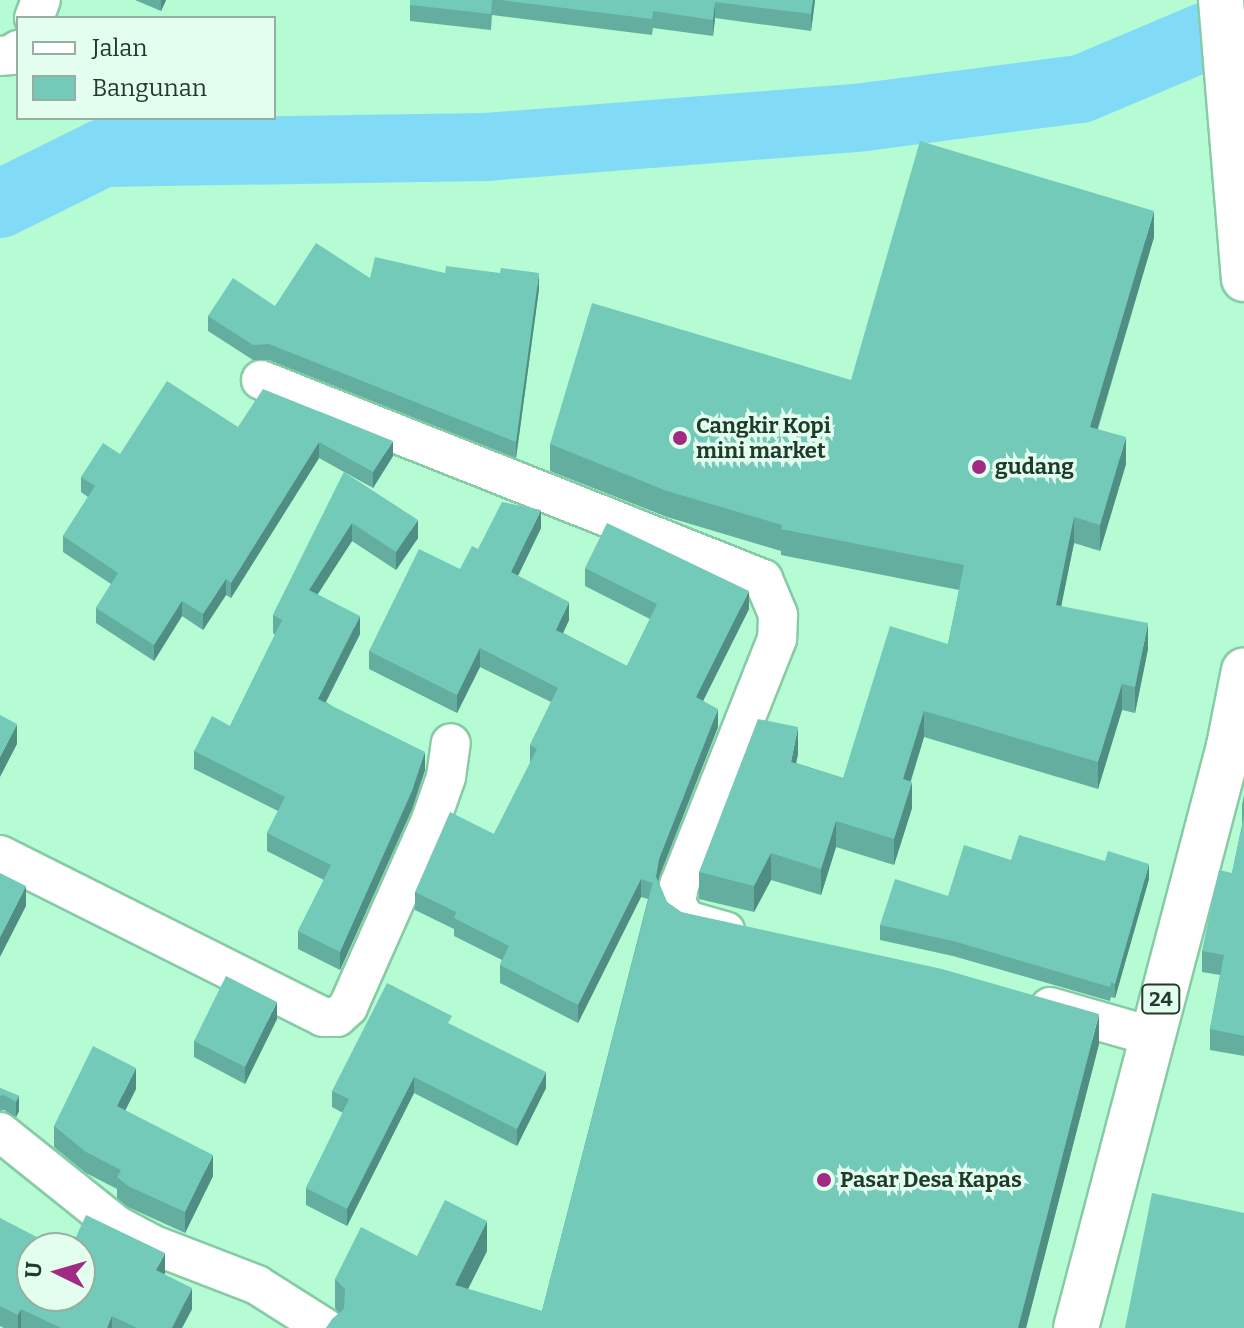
<!DOCTYPE html>
<html>
<head>
<meta charset="utf-8">
<style>
  body { margin:0 }
  #map { position:relative; width:1244px; height:1328px; overflow:hidden; background:#b5fcd4; font-family:Bitter,serif }
  div>[style] { position:absolute }
  [style*='--x'] { left:calc(var(--x)*1px); top:calc(var(--y)*1px); width:calc(var(--w)*1px); rotate:calc(var(--a)*1deg) }
  .river>* { height:68px; margin:-34px; padding:0 34px; transform-origin:34px; border-radius:34px; background:#81dbf7 }
  .roads { filter:drop-shadow(2px 0 #86cba5) drop-shadow(-2px 0 #86cba5) drop-shadow(0 2px #86cba5) drop-shadow(0 -2px #86cba5) }
  .minor>* { height:38px; margin:-19px; padding:0 19px; transform-origin:19px; border-radius:19px; background:#fff }
  .trunk>* { height:44px; margin:-22px; padding:0 22px; transform-origin:22px; border-radius:22px; background:#fff }
  .wall>* { inset:0; background:#63ae9f }
  .shaded-wall>* { inset:0; background:#508d82 }
  .building>* { inset:0; background:#73cab9 }
  .dots>* { width:22px; height:22px; translate:-50% -50%; box-sizing:border-box; border:4px solid #e3feee; border-radius:50% }
  span { translate:-50% -50%; white-space:nowrap; text-align:center; line-height:1.15; -webkit-text-stroke:7px #e3feee; paint-order:stroke }
  .shield-label span { padding:2px 6px; background:#e3feee; border:2px solid; border-radius:6px; -webkit-text-stroke-width:0 }
  .shield-label { font-size:20px; color:#1f3b2c; font-weight:700 }
  .poi-label { font-size:22px; color:#1f3b2c; font-weight:700 }
  .left { translate:0 -50%; text-align:left }
  .legend { position:absolute; left:16px; top:16px; width:260px; height:104px; box-sizing:border-box; background:#e3feee; border:2px solid #95b0a0; margin:0; padding:10px 14px; list-style:none; font-size:24px; color:#1f3b2c }
  .legend li { display:flex; align-items:center; gap:16px; height:40px }
  .legend b { width:40px; border:2px solid #95b0a0 }
  .north { position:absolute; left:16px; top:1232px; width:80px; height:80px; box-sizing:border-box; background:#e3feee; border:2px solid #95b0a0; border-radius:50%; rotate:275deg; font-size:22px; font-weight:700; line-height:32px; text-align:center; color:#1f3b2c }
  .north::after { content:''; display:block; margin:auto; width:28px; height:36px; background:#a12a83; clip-path:polygon(50% 0,100% 100%,50% 72%,0 100%) }
</style>
</head>
<body>
<div id="map">
  <div class="river">
    <i style="--x:0;--y:204;--w:115;--a:-26.3"></i>
    <i style="--x:103;--y:153;--w:383;--a:-0.9"></i>
    <i style="--x:486;--y:147;--w:379;--a:-4.5"></i>
    <i style="--x:864;--y:117;--w:219;--a:-7.4"></i>
    <i style="--x:1081;--y:89;--w:177;--a:-22.9"></i>
  </div>
  <div class="roads">
    <div class="minor">
      <i style="--x:34;--y:18;--w:19;--a:-69"></i>
      <i style="--x:0;--y:56;--w:12;--a:-5"></i>
      <i style="--x:12;--y:55;--w:8;--a:-40"></i>
      <i style="--x:261;--y:380;--w:540;--a:21.62"></i>
      <i style="--x:763;--y:579;--w:39;--a:67"></i>
      <i style="--x:778;--y:615;--w:24;--a:92"></i>
      <i style="--x:777;--y:639;--w:265;--a:111.7"></i>
      <i style="--x:679;--y:885;--w:18;--a:99"></i>
      <i style="--x:676;--y:903;--w:20;--a:60"></i>
      <i style="--x:686;--y:920;--w:41;--a:15.8"></i>
      <i style="--x:0;--y:855;--w:361;--a:26.6"></i>
      <i style="--x:323;--y:1017;--w:14;--a:0"></i>
      <i style="--x:337;--y:1017;--w:15;--a:-42"></i>
      <i style="--x:348;--y:1007;--w:208;--a:-66.1"></i>
      <i style="--x:432;--y:817;--w:42;--a:-70.7"></i>
      <i style="--x:446;--y:777;--w:34;--a:-82"></i>
      <i style="--x:1050;--y:1007;--w:105;--a:16"></i>
      <i style="--x:0;--y:1132;--w:149;--a:38.7"></i>
      <i style="--x:116;--y:1225;--w:40;--a:28"></i>
      <i style="--x:151;--y:1244;--w:114;--a:21.1"></i>
      <i style="--x:257;--y:1285;--w:80;--a:32.3"></i>
    </div>
    <div class="trunk">
      <i style="--x:1221;--y:0;--w:280;--a:85.3"></i>
      <i style="--x:1076;--y:1328;--w:602;--a:-75.27"></i>
      <i style="--x:1229;--y:746;--w:77;--a:-78.8"></i>
    </div>
  </div>
  <div class="wall">
    <i style="clip-path:polygon(135px 0,166px 0,161px 11px)"></i>
    <i style="clip-path:polygon(410px 0,815px 0,811px 31px,715px 18px,713px 36px,653px 28px,652px 35px,492px 15px,491px 30px,410px 21px)"></i>
    <i style="clip-path:polygon(1154px 237px,1098px 429px,1126px 464px,1100px 551px,1074px 543px,1061px 606px,1148px 649px,1135px 713px,1122px 710px,1098px 789px,924px 737px,911px 781px,912px 808px,894px 865px,836px 847px,821px 895px,771px 880px,754px 912px,699px 899px,699px 872px,798px 754px,796px 763px,843px 778px,948px 644px,959px 590px,781px 555px,781px 551px,667px 517px,550px 471px,550px 444px,851px 380px)"></i>
    <i style="clip-path:polygon(445px 273px,539px 289px,516px 458px,269px 360px,253px 360px,208px 331px,208px 316px,275px 306px,370px 278px)"></i>
    <i style="clip-path:polygon(238px 427px,393px 456px,373px 488px,319px 458px,231px 598px,226px 595px,203px 630px,182px 616px,154px 661px,96px 623px,96px 608px,111px 584px,63px 552px,63px 536px,88px 497px,81px 492px,81px 477px,120px 454px)"></i>
    <i style="clip-path:polygon(344px 472px,418px 538px,396px 570px,352px 541px,317px 594px,360px 634px,326px 702px,425px 770px,412px 809px,340px 970px,298px 949px,298px 931px,324px 880px,267px 851px,267px 833px,278px 811px,194px 769px,194px 751px,230px 726px,275px 635px,273px 633px,273px 615px)"></i>
    <i style="clip-path:polygon(541px 528px,518px 576px,569px 620px,563px 633px,627px 666px,650px 619px,585px 586px,585px 568px,749px 609px,703px 701px,718px 727px,659px 877px,658px 881px,667px 902px,681px 912px,1099px 1044px,1026px 1328px,326px 1328px,339px 1313px,335px 1308px,335px 1279px,417px 1256px,487px 1251px,468px 1289px,542px 1311px,648px 899px,641px 897px,578px 1023px,500px 983px,500px 965px,502px 960px,454px 936px,454px 929px,415px 910px,415px 892px,494px 834px,530px 763px,530px 745px,551px 702px,480px 667px,457px 713px,369px 669px,369px 651px,460px 569px,478px 549px)"></i>
    <i style="clip-path:polygon(1244px 795px,1244px 1056px,1210px 1050px,1210px 1029px,1220px 975px,1202px 972px,1202px 951px,1232px 873px,1242px 825px,1242px 805px)"></i>
    <i style="clip-path:polygon(1011px 860px,1149px 879px,1115px 998px,1111px 997px,1110px 1001px,953px 956px,880px 940px,880px 925px,948px 896px)"></i>
    <i style="clip-path:polygon(277px 1019px,245px 1084px,194px 1057px,194px 1041px)"></i>
    <i style="clip-path:polygon(452px 1025px,546px 1088px,517px 1146px,414px 1093px,347px 1226px,306px 1205px,306px 1188px,343px 1113px,332px 1107px,332px 1091px)"></i>
    <i style="clip-path:polygon(0 1088px,19px 1096px,19px 1111px,16px 1117px,4px 1110px,0 1111px)"></i>
    <i style="clip-path:polygon(136px 1089px,125px 1110px,213px 1176px,185px 1233px,128px 1207px,117px 1198px,117px 1189px,86px 1173px,54px 1147px,54px 1126px)"></i>
    <i style="clip-path:polygon(0 1218px,32px 1248px,165px 1273px,164px 1274px,192px 1309px,182px 1328px,4px 1328px,0 1326px)"></i>
  </div>
  <div class="shaded-wall">
    <i style="clip-path:polygon(161px 0,166px 0,161px 11px)"></i>
    <i style="clip-path:polygon(813px 0,815px 0,811px 31px,811px 14px)"></i>
    <i style="clip-path:polygon(715px 2px,715px 18px,713px 36px,713px 20px)"></i>
    <i style="clip-path:polygon(1154px 211px,1154px 237px,1090px 453px,1090px 427px)"></i>
    <i style="clip-path:polygon(539px 273px,539px 289px,516px 458px,516px 442px)"></i>
    <i style="clip-path:polygon(1126px 437px,1126px 464px,1100px 551px,1100px 525px)"></i>
    <i style="clip-path:polygon(393px 441px,393px 456px,373px 488px,373px 472px)"></i>
    <i style="clip-path:polygon(319px 442px,319px 458px,231px 598px,231px 583px)"></i>
    <i style="clip-path:polygon(541px 510px,541px 528px,511px 590px,511px 572px)"></i>
    <i style="clip-path:polygon(1074px 517px,1074px 543px,1056px 632px,1056px 605px)"></i>
    <i style="clip-path:polygon(418px 520px,418px 538px,396px 570px,396px 552px)"></i>
    <i style="clip-path:polygon(352px 523px,352px 541px,309px 608px,309px 590px)"></i>
    <i style="clip-path:polygon(226px 579px,226px 595px,203px 630px,203px 614px)"></i>
    <i style="clip-path:polygon(749px 591px,749px 609px,696px 715px,696px 697px)"></i>
    <i style="clip-path:polygon(182px 601px,182px 616px,154px 661px,154px 645px)"></i>
    <i style="clip-path:polygon(569px 602px,569px 620px,556px 648px,556px 630px)"></i>
    <i style="clip-path:polygon(360px 616px,360px 634px,318px 717px,318px 699px)"></i>
    <i style="clip-path:polygon(1148px 623px,1148px 649px,1135px 713px,1135px 687px)"></i>
    <i style="clip-path:polygon(480px 648px,480px 667px,457px 713px,457px 695px)"></i>
    <i style="clip-path:polygon(1122px 684px,1122px 710px,1098px 789px,1098px 762px)"></i>
    <i style="clip-path:polygon(718px 709px,718px 727px,659px 877px,655px 902px,655px 884px,659px 859px)"></i>
    <i style="clip-path:polygon(924px 711px,924px 737px,903px 805px,903px 779px)"></i>
    <i style="clip-path:polygon(17px 724px,17px 744px,0 777px,0 757px)"></i>
    <i style="clip-path:polygon(798px 727px,798px 754px,791px 788px,791px 762px)"></i>
    <i style="clip-path:polygon(425px 752px,425px 770px,412px 809px,340px 970px,340px 952px)"></i>
    <i style="clip-path:polygon(912px 782px,912px 808px,894px 865px,894px 839px)"></i>
    <i style="clip-path:polygon(836px 821px,836px 847px,821px 895px,821px 869px)"></i>
    <i style="clip-path:polygon(771px 853px,771px 880px,754px 912px,754px 886px)"></i>
    <i style="clip-path:polygon(1149px 864px,1149px 879px,1115px 998px,1115px 984px)"></i>
    <i style="clip-path:polygon(641px 879px,641px 897px,578px 1023px,578px 1005px)"></i>
    <i style="clip-path:polygon(26px 886px,26px 906px,0 957px,0 937px)"></i>
    <i style="clip-path:polygon(277px 1002px,277px 1019px,245px 1084px,245px 1067px)"></i>
    <i style="clip-path:polygon(1099px 1014px,1099px 1044px,1026px 1328px,1018px 1328px)"></i>
    <i style="clip-path:polygon(136px 1068px,136px 1089px,117px 1127px,117px 1106px)"></i>
    <i style="clip-path:polygon(546px 1072px,546px 1088px,517px 1146px,517px 1129px)"></i>
    <i style="clip-path:polygon(414px 1077px,414px 1093px,347px 1226px,347px 1209px)"></i>
    <i style="clip-path:polygon(19px 1096px,19px 1111px,16px 1117px,16px 1102px)"></i>
    <i style="clip-path:polygon(213px 1155px,213px 1176px,185px 1233px,185px 1212px)"></i>
    <i style="clip-path:polygon(487px 1221px,487px 1251px,455px 1315px,455px 1285px)"></i>
    <i style="clip-path:polygon(165px 1253px,165px 1273px,156px 1290px,156px 1270px)"></i>
    <i style="clip-path:polygon(192px 1288px,192px 1309px,182px 1328px,172px 1328px)"></i>
    <i style="clip-path:polygon(21px 1309px,21px 1328px,18px 1328px,18px 1315px)"></i>
    <i style="clip-path:polygon(112px 1316px,112px 1328px,107px 1328px)"></i>
  </div>
  <div class="building">
    <i style="clip-path:polygon(410px 0,492px 0,491px 14px,410px 5px)"></i>
    <i style="clip-path:polygon(501px 0,813px 0,811px 14px,715px 2px,713px 20px,653px 11px,652px 19px)"></i>
    <i style="clip-path:polygon(920px 141px,1154px 211px,1090px 427px,1126px 437px,1100px 525px,1074px 517px,1056px 605px,1148px 623px,1135px 687px,1122px 684px,1098px 762px,924px 711px,903px 779px,912px 782px,894px 839px,836px 821px,821px 869px,771px 853px,754px 886px,699px 872px,758px 719px,798px 727px,791px 762px,843px 778px,890px 626px,948px 644px,964px 565px,781px 529px,782px 525px,667px 491px,550px 444px,592px 303px,851px 380px)"></i>
    <i style="clip-path:polygon(316px 243px,370px 278px,375px 257px,445px 273px,446px 266px,500px 273px,501px 268px,539px 273px,516px 442px,269px 344px,253px 345px,208px 316px,233px 278px,275px 306px)"></i>
    <i style="clip-path:polygon(167px 381px,238px 427px,263px 389px,393px 441px,373px 472px,319px 442px,231px 583px,226px 579px,203px 614px,182px 601px,154px 645px,96px 608px,118px 573px,63px 536px,95px 486px,81px 477px,103px 443px,120px 454px)"></i>
    <i style="clip-path:polygon(344px 472px,418px 520px,396px 552px,352px 523px,309px 590px,360px 616px,318px 699px,425px 752px,412px 791px,340px 952px,298px 931px,331px 865px,267px 833px,285px 797px,194px 751px,212px 716px,230px 726px,282px 620px,273px 615px)"></i>
    <i style="clip-path:polygon(502px 502px,541px 510px,511px 572px,569px 602px,556px 630px,627px 666px,657px 604px,585px 568px,607px 523px,749px 591px,696px 697px,718px 709px,659px 859px,656px 876px,655px 874px,653px 883px,641px 879px,578px 1005px,500px 965px,509px 946px,454px 918px,456px 912px,415px 892px,450px 812px,494px 834px,537px 749px,530px 745px,558px 688px,480px 648px,457px 695px,369px 651px,419px 549px,460px 569px,472px 546px,478px 549px)"></i>
    <i style="clip-path:polygon(0 715px,17px 724px,0 757px)"></i>
    <i style="clip-path:polygon(1244px 817px,1244px 1036px,1210px 1029px,1224px 955px,1202px 951px,1219px 870px,1232px 873px)"></i>
    <i style="clip-path:polygon(1019px 835px,1105px 861px,1108px 851px,1149px 864px,1115px 984px,1111px 982px,1110px 987px,953px 941px,880px 925px,895px 879px,948px 896px,964px 845px,1011px 860px)"></i>
    <i style="clip-path:polygon(0 873px,26px 886px,0 937px)"></i>
    <i style="clip-path:polygon(655px 874px,667px 902px,681px 912px,942px 969px,1099px 1014px,1018px 1328px,326px 1328px,332px 1319px,344px 1309px,345px 1289px,335px 1279px,361px 1227px,417px 1256px,445px 1200px,487px 1221px,455px 1285px,542px 1311px)"></i>
    <i style="clip-path:polygon(226px 976px,277px 1002px,245px 1067px,194px 1041px)"></i>
    <i style="clip-path:polygon(387px 983px,452px 1016px,448px 1023px,546px 1072px,517px 1129px,414px 1077px,347px 1209px,306px 1188px,349px 1099px,332px 1091px)"></i>
    <i style="clip-path:polygon(93px 1046px,136px 1068px,117px 1106px,213px 1155px,185px 1212px,128px 1186px,117px 1177px,121px 1170px,86px 1152px,54px 1126px)"></i>
    <i style="clip-path:polygon(0 1088px,19px 1096px,16px 1102px,4px 1095px,0 1096px)"></i>
    <i style="clip-path:polygon(1152px 1193px,1244px 1213px,1244px 1328px,1125px 1328px)"></i>
    <i style="clip-path:polygon(86px 1215px,165px 1253px,156px 1270px,192px 1288px,172px 1328px,137px 1328px,112px 1316px,107px 1328px,61px 1328px,21px 1309px,18px 1315px,0 1306px,0 1218px,58px 1248px,32px 1248px,32px 1296px,80px 1296px,80px 1248px,71px 1248px)"></i>
  </div>
  <div class="dots">
    <i style="left:680px;top:438px;background:#a12a83"></i>
    <i style="left:979px;top:467px;background:#a12a83"></i>
    <i style="left:824px;top:1180px;background:#a12a83"></i>
  </div>
  <div class="shield-label">
    <span style="left:1161px;top:999px">24</span>
  </div>
  <div class="poi-label">
    <span class="left" style="left:696px;top:438px">Cangkir Kopi<br>mini market</span>
    <span class="left" style="left:995px;top:467px">gudang</span>
    <span class="left" style="left:840px;top:1180px">Pasar Desa Kapas</span>
  </div>
  <ul class="legend">
  <li><b style="height:10px;background:#fff"></b>Jalan</li>
  <li><b style="height:22px;background:#73cab9"></b>Bangunan</li>
  </ul>
  <div class="north">U</div>
</div>
</body>
</html>
